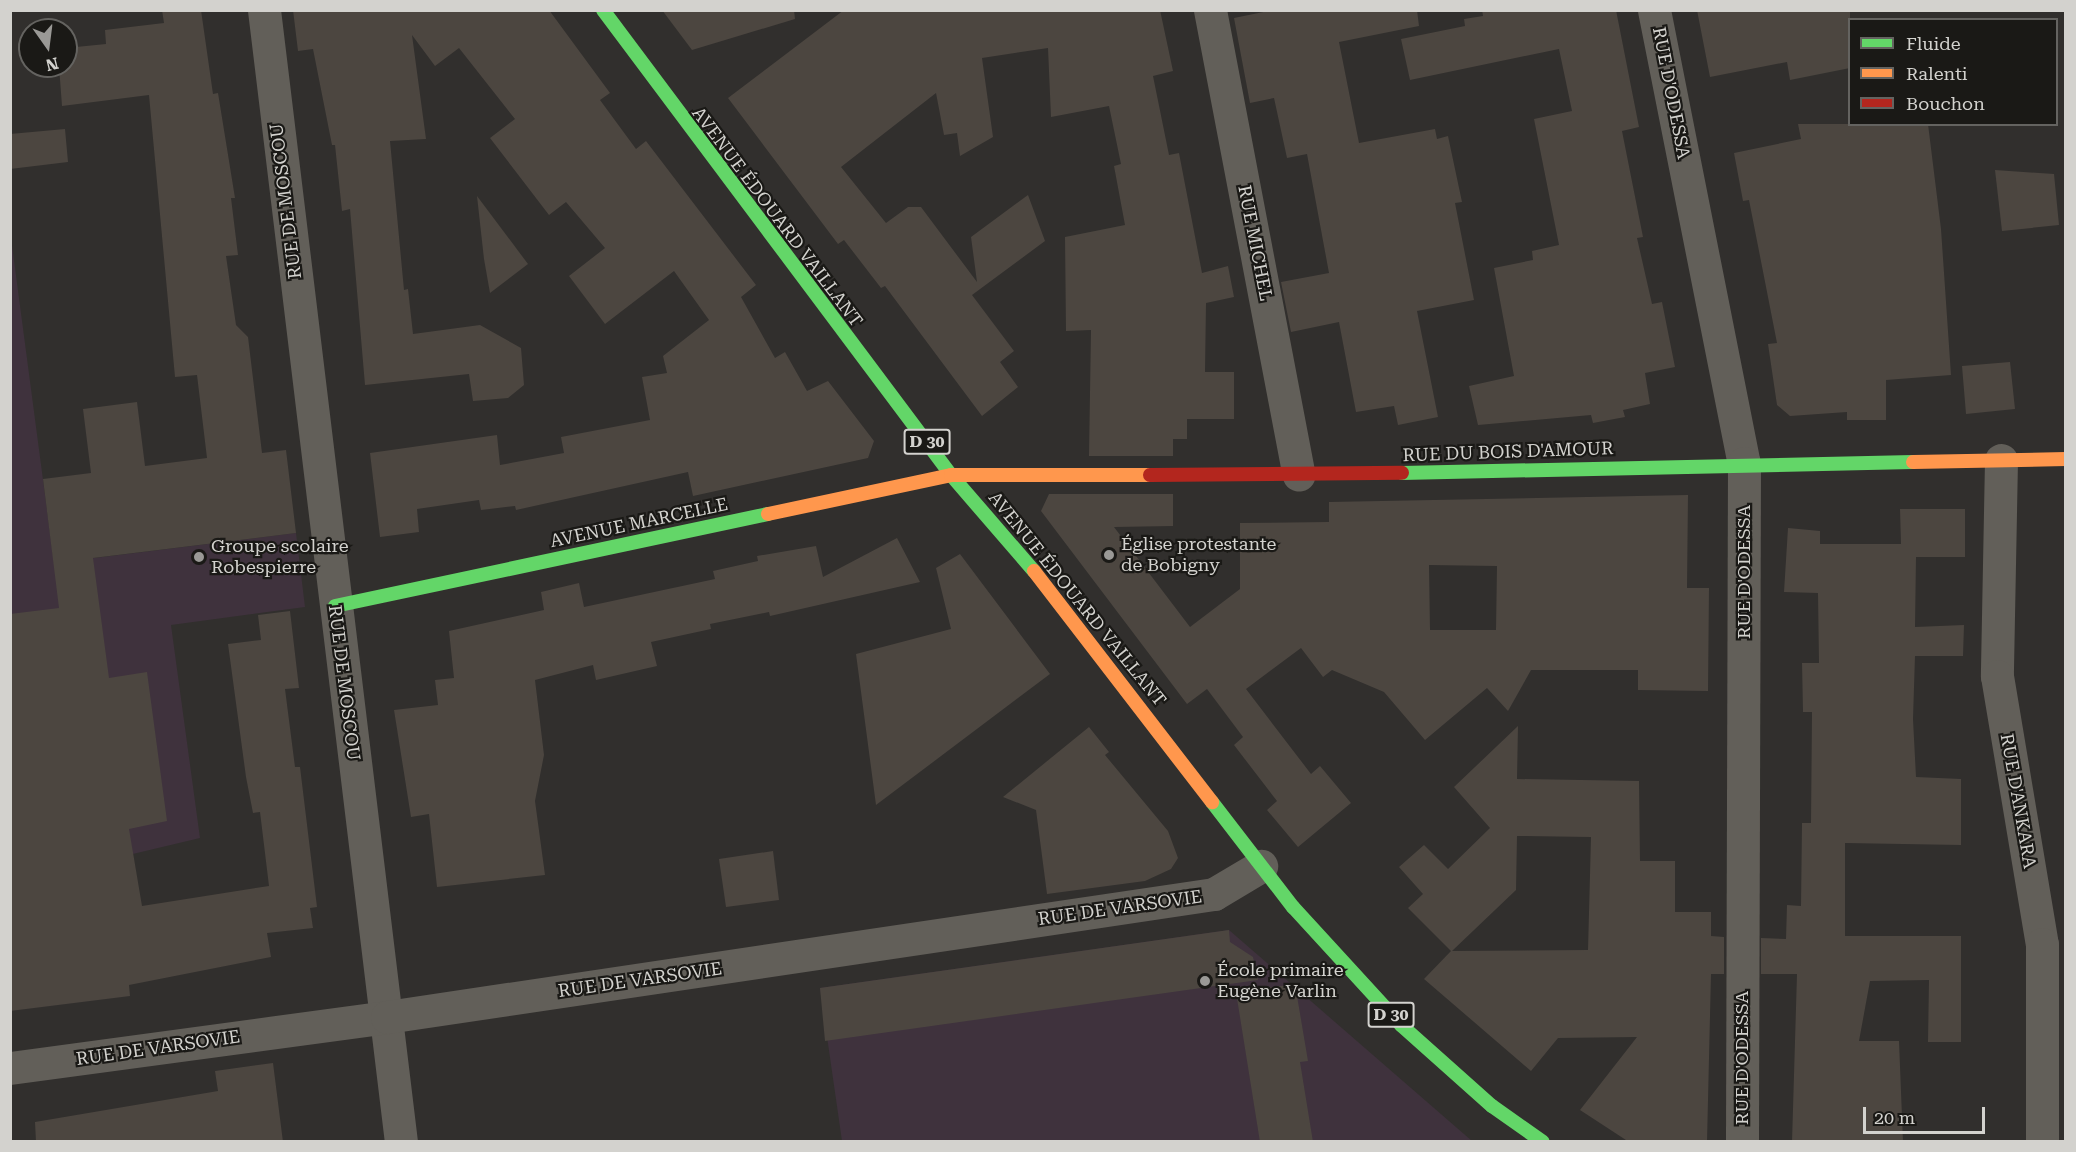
<!DOCTYPE html>
<html>
<head>
<meta charset="utf-8">
<style>
  body { margin:0 }
  #map { position:relative; width:2076px; height:1152px; overflow:hidden; background:#312f2d; font-family:"Roboto Serif",serif }
  div>[style] { position:absolute }
  [style*='--x'] { left:calc(var(--x)*1px); top:calc(var(--y)*1px); width:calc(var(--w)*1px); rotate:calc(var(--a)*1deg) }
  .education>* { inset:0; background:#3f323d }
  .building>* { inset:0; background:#4c4640 }
  .street>* { height:33px; margin:-16.5px; padding:0 16.5px; transform-origin:16.5px; border-radius:16.5px; background:#625f59 }
  .fast>* { height:14px; margin:-7px; padding:0 7px; transform-origin:7px; border-radius:7px; background:#63d668 }
  .slow>* { height:14px; margin:-7px; padding:0 7px; transform-origin:7px; border-radius:7px; background:#ff974d }
  .jam>* { height:14px; margin:-7px; padding:0 7px; transform-origin:7px; border-radius:7px; background:#b3261e }
  .dots>* { width:16px; height:16px; translate:-50% -50%; box-sizing:border-box; border:3px solid #1a1916; border-radius:50% }
  span { translate:-50% -50%; white-space:nowrap; text-align:center; line-height:1.15; -webkit-text-stroke:4.5px #1a1916; paint-order:stroke }
  .shield-label span { padding:2px 4px; background:#1a1916; border:2px solid; border-radius:4px; -webkit-text-stroke-width:0 }
  .shield-label { font-size:16px; color:#d3d2ce; font-weight:700 }
  .street-label { font-size:18px; color:#d3d2ce }
  .poi-label { font-size:18px; color:#d3d2ce }
  .left { translate:0 -50%; text-align:left }
  .frame { position:absolute; inset:0; border:12px solid #d3d2ce; pointer-events:none }
  .legend { position:absolute; left:1848px; top:18px; width:210px; height:108px; box-sizing:border-box; background:#1a1916; border:2px solid #646360; margin:0; padding:8px 10px; list-style:none; font-size:18px; color:#d3d2ce }
  .legend li { display:flex; align-items:center; gap:12px; height:30px }
  .legend b { width:30px; border:2px solid #646360 }
  .north { position:absolute; left:18px; top:18px; width:60px; height:60px; box-sizing:border-box; background:#1a1916; border:2px solid #646360; border-radius:50%; rotate:166deg; font-size:16px; font-weight:700; line-height:24px; text-align:center; color:#d3d2ce }
  .north::after { content:''; display:block; margin:auto; width:21px; height:27px; background:#9a9996; clip-path:polygon(50% 0,100% 100%,50% 72%,0 100%) }
  .scale { position:absolute; left:1863px; top:1107px; width:122px; height:27px; box-sizing:border-box; border:3px solid #d3d2ce; border-top:0; padding-left:8px; font-size:18px; line-height:21px; white-space:nowrap; color:#d3d2ce; -webkit-text-stroke:4px #1a1916; paint-order:stroke }
</style>
</head>
<body>
<div id="map">
  <div class="education">
    <i style="clip-path:polygon(10px 230px,54px 563px,296px 533px,305px 607px,171px 625px,200px 838px,11px 883px)"></i>
    <i style="clip-path:polygon(1229px 930px,1472px 1141px,842px 1141px,820px 988px)"></i>
  </div>
  <div class="building">
    <i style="clip-path:polygon(162px 10px,201px 10px,213px 94px,218px 93px,235px 198px,231px 198px,238px 255px,226px 256px,236px 325px,248px 337px,262px 453px,286px 450px,296px 533px,93px 558px,109px 678px,147px 672px,167px 821px,129px 829px,142px 906px,269px 886px,260px 812px,253px 813px,246px 777px,228px 644px,261px 640px,258px 615px,290px 611px,299px 688px,285px 689px,295px 767px,300px 767px,317px 907px,310px 908px,313px 928px,267px 933px,271px 957px,129px 985px,130px 996px,10px 1011px,10px 614px,59px 608px,43px 479px,91px 473px,83px 409px,137px 402px,145px 466px,207px 458px,197px 375px,175px 377px,149px 95px,62px 106px,59px 66px,66px 66px,66px 48px,106px 44px,105px 30px,164px 23px)"></i>
    <i style="clip-path:polygon(293px 10px,549px 10px,610px 93px,600px 100px,636px 149px,646px 141px,756px 285px,741px 297px,775px 358px,785px 352px,807px 391px,828px 381px,874px 441px,868px 458px,693px 496px,688px 472px,516px 510px,515px 506px,481px 510px,479px 500px,417px 509px,419px 532px,380px 537px,370px 453px,497px 435px,500px 465px,564px 453px,561px 437px,650px 420px,642px 377px,667px 373px,663px 356px,709px 320px,674px 271px,605px 324px,569px 276px,605px 248px,566px 202px,549px 215px,490px 138px,515px 119px,459px 48px,435px 66px,412px 35px,426px 139px,390px 141px,404px 290px,408px 289px,413px 334px,480px 325px,521px 348px,524px 385px,508px 398px,473px 401px,469px 374px,365px 385px,350px 209px,342px 211px,335px 145px,332px 145px,313px 49px,298px 51px)"></i>
    <i style="clip-path:polygon(662px 10px,794px 10px,795px 19px,692px 50px)"></i>
    <i style="clip-path:polygon(844px 10px,1160px 10px,1173px 71px,1153px 76px,1169px 155px,1179px 153px,1202px 273px,1228px 266px,1234px 297px,1206px 303px,1205px 372px,1234px 372px,1234px 419px,1187px 419px,1187px 439px,1173px 439px,1173px 456px,1089px 456px,1091px 330px,1066px 331px,1065px 237px,1125px 225px,1114px 166px,1121px 164px,1109px 106px,1051px 117px,1048px 48px,982px 58px,993px 137px,960px 156px,957px 133px,944px 135px,936px 93px,841px 167px,886px 223px,908px 207px,921px 207px,977px 282px,971px 237px,1028px 195px,1045px 241px,972px 295px,1014px 351px,1000px 362px,1018px 387px,982px 416px,885px 286px,881px 288px,844px 240px,838px 244px,728px 98px)"></i>
    <i style="clip-path:polygon(1273px 10px,1417px 10px,1419px 26px,1339px 42px,1359px 143px,1435px 129px,1437px 139px,1448px 136px,1462px 202px,1455px 203px,1474px 300px,1417px 311px,1438px 417px,1398px 425px,1394px 406px,1356px 412px,1339px 322px,1291px 332px,1281px 282px,1329px 273px,1307px 154px,1287px 158px,1274px 98px,1250px 103px,1234px 18px)"></i>
    <i style="clip-path:polygon(1482px 10px,1616px 10px,1639px 127px,1622px 131px,1643px 237px,1637px 238px,1652px 304px,1662px 302px,1675px 367px,1645px 373px,1650px 404px,1623px 410px,1625px 417px,1593px 423px,1591px 415px,1478px 425px,1469px 386px,1514px 376px,1494px 268px,1533px 260px,1532px 251px,1559px 245px,1534px 119px,1572px 111px,1559px 49px,1410px 80px,1401px 39px,1465px 26px,1464px 19px,1483px 16px)"></i>
    <i style="clip-path:polygon(1697px 10px,1850px 10px,1850px 68px,1790px 80px,1787px 62px,1710px 77px)"></i>
    <i style="clip-path:polygon(1798px 124px,1928px 124px,1941px 229px,1951px 375px,1886px 380px,1886px 420px,1847px 420px,1847px 412px,1790px 416px,1777px 405px,1768px 344px,1777px 343px,1749px 200px,1743px 201px,1734px 153px,1801px 139px)"></i>
    <i style="clip-path:polygon(65px 129px,68px 162px,10px 169px,10px 134px)"></i>
    <i style="clip-path:polygon(1995px 170px,2054px 174px,2059px 225px,2002px 231px)"></i>
    <i style="clip-path:polygon(477px 196px,528px 264px,490px 293px,484px 259px)"></i>
    <i style="clip-path:polygon(2010px 362px,2015px 409px,1966px 414px,1962px 366px)"></i>
    <i style="clip-path:polygon(evenodd,1049px 494px,1173px 494px,1173px 526px,1114px 527px,1190px 627px,1240px 589px,1240px 523px,1329px 522px,1329px 502px,1688px 495px,1687px 588px,1709px 588px,1708px 691px,1638px 690px,1638px 670px,1531px 670px,1508px 711px,1487px 688px,1425px 740px,1384px 692px,1332px 670px,1323px 677px,1301px 648px,1246px 689px,1311px 774px,1320px 766px,1351px 803px,1298px 847px,1267px 810px,1277px 801px,1234px 745px,1243px 737px,1207px 689px,1187px 704px,1041px 511px,1049px 494px,1429px 565px,1497px 566px,1496px 630px,1430px 630px,1429px 565px)"></i>
    <i style="clip-path:polygon(1900px 509px,1965px 509px,1965px 557px,1916px 557px,1915px 627px,1964px 625px,1963px 656px,1915px 656px,1913px 719px,1916px 777px,1961px 779px,1961px 845px,1845px 843px,1845px 936px,1961px 936px,1961px 1042px,1928px 1042px,1929px 980px,1870px 981px,1859px 1041px,1899px 1041px,1903px 1142px,1792px 1142px,1797px 974px,1761px 974px,1761px 938px,1786px 939px,1787px 905px,1801px 906px,1802px 823px,1811px 823px,1812px 712px,1803px 712px,1802px 663px,1819px 663px,1818px 593px,1784px 592px,1788px 528px,1820px 531px,1820px 544px,1901px 544px)"></i>
    <i style="clip-path:polygon(897px 538px,920px 582px,770px 616px,769px 612px,710px 624px,711px 629px,651px 642px,657px 666px,596px 680px,593px 665px,535px 680px,544px 755px,535px 801px,545px 875px,437px 887px,429px 814px,411px 817px,394px 710px,438px 705px,435px 680px,454px 678px,449px 631px,544px 610px,541px 592px,579px 583px,584px 607px,715px 579px,713px 571px,758px 561px,757px 556px,816px 546px,823px 577px)"></i>
    <i style="clip-path:polygon(960px 554px,1050px 674px,876px 805px,856px 654px,951px 629px,936px 568px)"></i>
    <i style="clip-path:polygon(evenodd,1518px 726px,1517px 779px,1639px 781px,1640px 861px,1675px 861px,1675px 912px,1711px 912px,1711px 936px,1724px 937px,1724px 974px,1711px 974px,1707px 1142px,1629px 1142px,1580px 1110px,1637px 1037px,1558px 1038px,1531px 1071px,1424px 979px,1451px 951px,1408px 908px,1423px 894px,1399px 867px,1424px 845px,1448px 869px,1490px 828px,1454px 787px,1518px 726px,1517px 836px,1591px 837px,1588px 950px,1452px 951px,1516px 890px,1517px 836px)"></i>
    <i style="clip-path:polygon(1089px 727px,1109px 752px,1105px 755px,1168px 831px,1178px 858px,1171px 869px,1145px 881px,1047px 894px,1036px 810px,1003px 797px)"></i>
    <i style="clip-path:polygon(773px 851px,779px 900px,726px 907px,719px 859px)"></i>
    <i style="clip-path:polygon(1229px 930px,1230px 942px,1253px 957px,1258px 980px,825px 1041px,820px 988px)"></i>
    <i style="clip-path:polygon(1295px 984px,1308px 1061px,1300px 1062px,1313px 1142px,1260px 1142px,1236px 992px)"></i>
    <i style="clip-path:polygon(273px 1063px,283px 1142px,36px 1142px,35px 1122px,218px 1091px,215px 1071px)"></i>
  </div>
  <div class="street">
    <i style="--x:264;--y:10;--w:1140;--a:83.1"></i>
    <i style="--x:1210;--y:10;--w:473;--a:79.2"></i>
    <i style="--x:1654;--y:10;--w:462;--a:78.8"></i>
    <i style="--x:1744;--y:463;--w:679;--a:90.17"></i>
    <i style="--x:2001;--y:460;--w:216;--a:91.1"></i>
    <i style="--x:1997;--y:676;--w:272;--a:80.5"></i>
    <i style="--x:2042;--y:944;--w:198;--a:90"></i>
    <i style="--x:10;--y:1068;--w:380;--a:-7.7"></i>
    <i style="--x:387;--y:1017;--w:836;--a:-8.46"></i>
    <i style="--x:1214;--y:894;--w:55;--a:-30.8"></i>
  </div>
  <div class="fast">
    <i style="--x:603;--y:10;--w:581;--a:53.19"></i>
    <i style="--x:951;--y:475;--w:127;--a:49.2"></i>
    <i style="--x:1402;--y:473;--w:511;--a:-1.23"></i>
    <i style="--x:335;--y:606;--w:443;--a:-12"></i>
    <i style="--x:1212;--y:802;--w:133;--a:52.4"></i>
    <i style="--x:1293;--y:907;--w:160;--a:47.5"></i>
    <i style="--x:1401;--y:1025;--w:122;--a:41.7"></i>
    <i style="--x:1492;--y:1106;--w:62;--a:35.2"></i>
  </div>
  <div class="slow">
    <i style="--x:1913;--y:462;--w:153;--a:-1.1"></i>
    <i style="--x:768;--y:514;--w:187;--a:-12"></i>
    <i style="--x:951;--y:475;--w:199;--a:0"></i>
    <i style="--x:1034;--y:571;--w:292;--a:52.4"></i>
  </div>
  <div class="jam">
    <i style="--x:1150;--y:475;--w:252;--a:-0.5"></i>
  </div>
  <div class="dots">
    <i style="left:1109px;top:555px;background:#9a9996"></i>
    <i style="left:199px;top:557px;background:#9a9996"></i>
    <i style="left:1205px;top:981px;background:#9a9996"></i>
  </div>
  <div class="shield-label">
    <span style="left:927px;top:442px">D 30</span>
    <span style="left:1391px;top:1015px">D 30</span>
  </div>
  <div class="street-label">
    <span style="left:1671px;top:93px;rotate:79deg">RUE D'ODESSA</span>
    <span style="left:286px;top:201px;rotate:-97deg">RUE DE MOSCOU</span>
    <span style="left:777px;top:217px;rotate:53deg">AVENUE ÉDOUARD VAILLANT</span>
    <span style="left:1255px;top:243px;rotate:79deg">RUE MICHEL</span>
    <span style="left:1508px;top:452px;rotate:-2deg">RUE DU BOIS D'AMOUR</span>
    <span style="left:639px;top:523px;rotate:-12deg">AVENUE MARCELLE</span>
    <span style="left:1744px;top:572px;rotate:-90deg">RUE D'ODESSA</span>
    <span style="left:1077px;top:599px;rotate:51deg">AVENUE ÉDOUARD VAILLANT</span>
    <span style="left:344px;top:683px;rotate:83deg">RUE DE MOSCOU</span>
    <span style="left:2018px;top:801px;rotate:80deg">RUE D'ANKARA</span>
    <span style="left:1120px;top:908px;rotate:-8deg">RUE DE VARSOVIE</span>
    <span style="left:640px;top:980px;rotate:-8deg">RUE DE VARSOVIE</span>
    <span style="left:158px;top:1048px;rotate:-8deg">RUE DE VARSOVIE</span>
    <span style="left:1742px;top:1058px;rotate:-90deg">RUE D'ODESSA</span>
  </div>
  <div class="poi-label">
    <span class="left" style="left:1121px;top:555px">Église protestante<br>de Bobigny</span>
    <span class="left" style="left:211px;top:557px">Groupe scolaire<br>Robespierre</span>
    <span class="left" style="left:1217px;top:981px">École primaire<br>Eugène Varlin</span>
  </div>
  <div class="frame"></div>
  <ul class="legend">
  <li><b style="height:8px;background:#63d668"></b>Fluide</li>
  <li><b style="height:8px;background:#ff974d"></b>Ralenti</li>
  <li><b style="height:8px;background:#b3261e"></b>Bouchon</li>
  </ul>
  <div class="north">N</div>
  <div class="scale">20 m</div>
</div>
</body>
</html>
